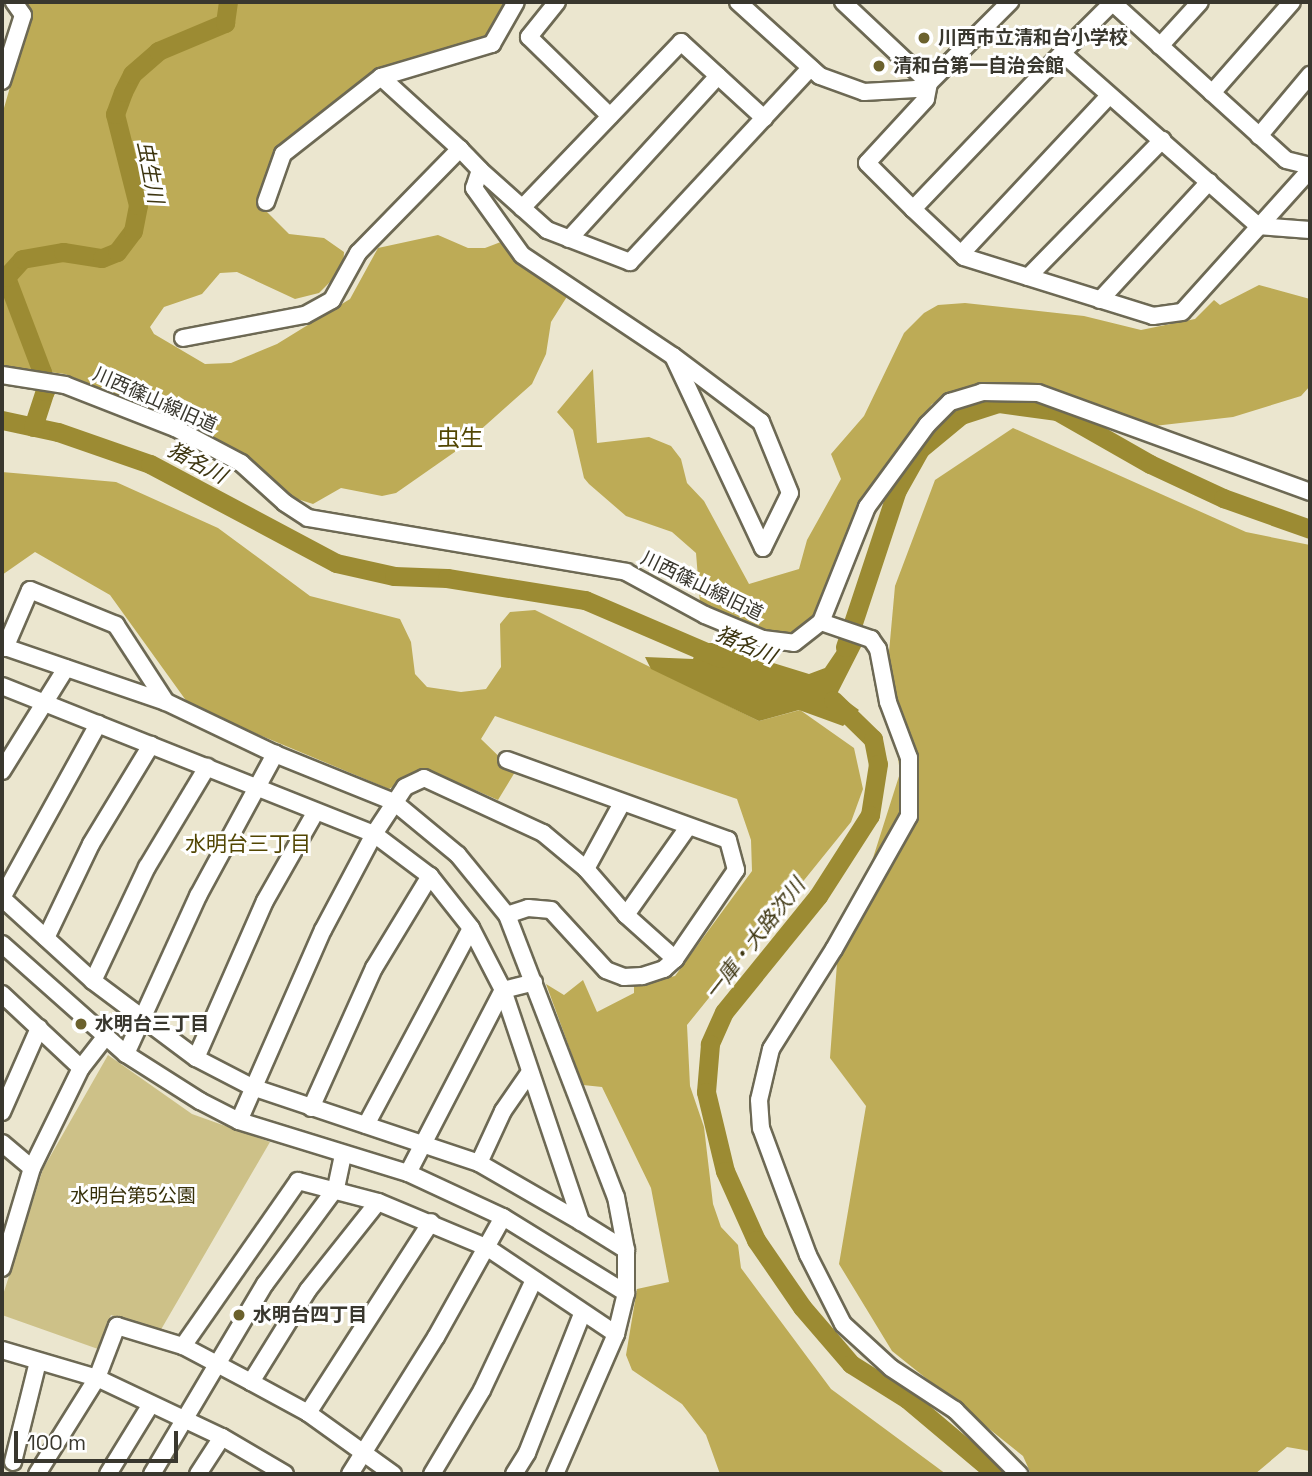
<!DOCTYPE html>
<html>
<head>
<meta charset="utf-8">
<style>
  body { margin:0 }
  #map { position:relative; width:1312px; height:1476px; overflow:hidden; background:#ebe6cf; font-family:"Space Grotesk","Noto Sans JP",sans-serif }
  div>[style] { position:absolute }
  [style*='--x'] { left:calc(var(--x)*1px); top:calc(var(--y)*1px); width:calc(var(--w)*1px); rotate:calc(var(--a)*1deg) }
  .green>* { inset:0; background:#cdc188 }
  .forest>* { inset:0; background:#bdab56 }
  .water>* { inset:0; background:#9c8b33 }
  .river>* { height:19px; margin:-9.5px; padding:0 9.5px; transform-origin:9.5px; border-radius:9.5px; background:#9c8b33 }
  .roads { filter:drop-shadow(2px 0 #6d6954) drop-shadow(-2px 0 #6d6954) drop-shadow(0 2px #6d6954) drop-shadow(0 -2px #6d6954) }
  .minor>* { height:16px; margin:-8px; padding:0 8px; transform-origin:8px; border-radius:8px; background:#fff }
  .dots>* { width:19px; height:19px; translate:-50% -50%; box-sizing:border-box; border:4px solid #fff; border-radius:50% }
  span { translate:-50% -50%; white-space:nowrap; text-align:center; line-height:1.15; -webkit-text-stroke:6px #fff; paint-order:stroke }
  .poi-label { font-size:19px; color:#39372e; font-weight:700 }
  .left { translate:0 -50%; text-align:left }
  .street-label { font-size:19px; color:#39372e }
  .park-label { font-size:19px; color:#362f08 }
  .water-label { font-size:21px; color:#3d3510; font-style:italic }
  .neighbourhood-label { font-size:21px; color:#524603 }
  .quarter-label { font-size:23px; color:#524603 }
  .frame { position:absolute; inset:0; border:4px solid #39372e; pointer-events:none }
  .scale { position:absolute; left:14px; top:1431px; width:164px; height:32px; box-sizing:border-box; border:4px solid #39372e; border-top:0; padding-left:9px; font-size:21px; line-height:24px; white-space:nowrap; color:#39372e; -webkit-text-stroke:5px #fff; paint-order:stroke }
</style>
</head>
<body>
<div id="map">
  <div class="green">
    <i style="clip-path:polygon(108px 1055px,192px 1114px,270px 1142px,159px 1333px,111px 1315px,98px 1349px,2px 1315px,2px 1298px,43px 1169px)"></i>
  </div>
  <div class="forest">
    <i style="clip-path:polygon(26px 2px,507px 2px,486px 36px,380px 67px,280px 146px,259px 204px,289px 234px,324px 238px,344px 252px,343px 269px,319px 293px,295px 299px,237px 272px,220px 273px,202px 294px,164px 307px,150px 327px,154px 334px,205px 364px,231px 363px,277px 344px,350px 299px,378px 248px,438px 235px,468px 248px,485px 248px,506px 240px,568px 295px,551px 322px,546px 354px,532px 384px,459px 449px,396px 493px,382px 496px,341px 488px,313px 504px,288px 496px,249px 461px,180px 421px,65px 374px,2px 366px,2px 115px,32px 10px)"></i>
    <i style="clip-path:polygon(1259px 285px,1310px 299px,1310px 386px,1301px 396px,1233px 417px,1154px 426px,1036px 388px,973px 387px,932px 404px,859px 504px,811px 620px,795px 635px,762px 632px,700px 603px,696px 553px,672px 532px,626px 516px,589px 484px,584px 478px,573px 430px,557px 412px,593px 369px,597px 443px,649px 437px,671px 446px,681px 459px,687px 483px,704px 501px,749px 584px,799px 569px,807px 540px,841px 479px,831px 454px,864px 416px,904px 333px,924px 313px,938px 305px,965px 303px,1084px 316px,1141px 330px,1195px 319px,1214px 300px,1220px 305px)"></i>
    <i style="clip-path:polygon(1013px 428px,1246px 532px,1310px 545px,1310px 1451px,1287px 1447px,1255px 1474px,1031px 1474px,1023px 1456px,892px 1351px,839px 1264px,866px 1106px,830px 1058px,839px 936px,873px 858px,900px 773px,887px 674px,895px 586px,935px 480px)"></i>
    <i style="clip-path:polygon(2px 472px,116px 482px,218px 528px,310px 596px,400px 619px,411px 642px,415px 674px,427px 687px,461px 692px,486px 689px,501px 667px,500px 624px,510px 612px,535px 610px,759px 721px,800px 710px,854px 748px,863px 789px,851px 822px,687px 1025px,690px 1086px,704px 1127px,713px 1204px,721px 1227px,738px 1245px,741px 1268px,831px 1389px,946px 1474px,720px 1474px,706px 1435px,682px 1404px,632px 1370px,626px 1355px,637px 1289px,669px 1282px,651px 1188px,602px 1087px,583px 1085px,546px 984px,564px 995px,583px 980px,597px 1012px,634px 993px,634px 985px,675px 976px,752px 871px,751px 840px,737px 799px,495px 716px,481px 739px,515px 772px,498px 800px,424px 768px,389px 789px,190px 706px,110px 595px,35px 552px,2px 575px)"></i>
  </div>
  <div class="water">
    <i style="clip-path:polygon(846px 637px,863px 643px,837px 694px,859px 710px,843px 726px,799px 710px,759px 721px,651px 669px,645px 657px,693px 659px,699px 643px,732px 643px,749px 649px,757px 658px,809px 674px,825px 668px)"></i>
  </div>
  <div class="river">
    <i style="--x:2;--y:420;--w:57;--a:12.1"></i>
    <i style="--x:58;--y:432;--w:97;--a:19.2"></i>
    <i style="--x:150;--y:464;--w:211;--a:28"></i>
    <i style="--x:336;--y:563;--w:59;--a:12.6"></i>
    <i style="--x:394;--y:576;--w:53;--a:2.2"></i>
    <i style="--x:447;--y:578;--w:140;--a:9.1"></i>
    <i style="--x:585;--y:600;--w:147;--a:23.2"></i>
    <i style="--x:33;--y:427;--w:38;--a:-72"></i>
    <i style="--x:45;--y:391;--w:19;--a:-99"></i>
    <i style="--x:42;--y:372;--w:102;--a:-110.8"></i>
    <i style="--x:6;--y:277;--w:24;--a:-48"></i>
    <i style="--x:22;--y:259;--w:42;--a:-9.7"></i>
    <i style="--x:63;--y:252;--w:39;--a:9"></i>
    <i style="--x:102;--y:258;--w:16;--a:-22"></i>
    <i style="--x:117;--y:252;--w:26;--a:-53"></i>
    <i style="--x:133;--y:231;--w:26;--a:-79"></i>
    <i style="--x:138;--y:205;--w:94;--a:-104.2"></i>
    <i style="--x:115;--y:114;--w:23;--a:-70"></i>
    <i style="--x:123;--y:92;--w:20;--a:-63"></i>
    <i style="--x:132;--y:74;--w:35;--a:-41"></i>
    <i style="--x:158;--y:51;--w:73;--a:-22.7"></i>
    <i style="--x:225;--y:23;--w:21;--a:-82"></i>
    <i style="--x:845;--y:647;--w:165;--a:-71.7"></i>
    <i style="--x:897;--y:490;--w:47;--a:-60.7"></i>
    <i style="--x:920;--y:449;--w:53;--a:-39.7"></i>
    <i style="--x:961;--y:415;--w:40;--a:-18"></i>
    <i style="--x:999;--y:403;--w:59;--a:7.9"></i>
    <i style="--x:1057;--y:411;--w:107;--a:29.7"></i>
    <i style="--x:1150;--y:464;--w:81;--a:25"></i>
    <i style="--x:1223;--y:498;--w:92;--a:19.6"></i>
    <i style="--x:833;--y:700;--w:56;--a:44.3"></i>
    <i style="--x:873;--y:739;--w:25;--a:79"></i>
    <i style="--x:878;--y:764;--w:52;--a:98.9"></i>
    <i style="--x:870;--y:815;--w:96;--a:122.7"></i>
    <i style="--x:818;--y:896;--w:149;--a:129"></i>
    <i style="--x:724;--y:1012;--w:35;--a:114"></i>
    <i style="--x:710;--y:1044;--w:48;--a:94.8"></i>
    <i style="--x:706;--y:1092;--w:81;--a:76.5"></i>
    <i style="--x:725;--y:1171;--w:76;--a:65.8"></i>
    <i style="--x:756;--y:1240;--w:81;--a:55.5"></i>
    <i style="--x:802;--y:1307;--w:75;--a:49.3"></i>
    <i style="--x:851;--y:1364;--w:66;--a:32"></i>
    <i style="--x:907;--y:1399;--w:116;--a:40.1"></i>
  </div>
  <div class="roads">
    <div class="minor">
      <i style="--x:557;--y:2;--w:45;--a:128.7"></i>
      <i style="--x:529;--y:37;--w:113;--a:44.3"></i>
      <i style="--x:738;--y:2;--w:110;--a:42.1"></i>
      <i style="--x:820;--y:76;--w:47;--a:20"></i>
      <i style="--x:864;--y:92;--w:52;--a:-3.3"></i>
      <i style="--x:916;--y:89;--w:14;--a:-25"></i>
      <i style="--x:929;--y:83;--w:115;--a:-45"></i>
      <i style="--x:843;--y:2;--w:118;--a:43.3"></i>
      <i style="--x:929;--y:83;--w:16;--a:101"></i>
      <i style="--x:926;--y:99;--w:87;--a:132.7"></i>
      <i style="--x:867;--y:163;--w:65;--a:45"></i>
      <i style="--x:913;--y:209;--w:216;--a:-46.3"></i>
      <i style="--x:1062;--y:53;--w:261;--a:41.4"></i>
      <i style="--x:1258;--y:226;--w:52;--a:4.4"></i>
      <i style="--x:1112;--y:2;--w:235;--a:42.2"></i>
      <i style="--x:1286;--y:160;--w:25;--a:14"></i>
      <i style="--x:1160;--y:46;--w:59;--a:-47.7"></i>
      <i style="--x:1062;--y:53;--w:72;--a:-45"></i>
      <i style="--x:2;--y:81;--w:69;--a:-72.3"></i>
      <i style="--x:23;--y:15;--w:16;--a:-125"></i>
      <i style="--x:1212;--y:93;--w:121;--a:-48.7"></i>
      <i style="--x:1259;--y:136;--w:80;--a:-50.1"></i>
      <i style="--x:460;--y:149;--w:29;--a:46"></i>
      <i style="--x:480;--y:170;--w:19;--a:108"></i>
      <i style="--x:474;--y:188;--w:82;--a:54.4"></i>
      <i style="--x:522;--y:255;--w:182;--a:33.8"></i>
      <i style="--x:673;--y:356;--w:212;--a:64.9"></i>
      <i style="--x:763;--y:548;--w:61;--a:-63.9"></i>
      <i style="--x:790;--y:493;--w:77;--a:-112.2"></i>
      <i style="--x:761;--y:422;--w:110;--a:-143.1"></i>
      <i style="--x:480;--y:170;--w:90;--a:41.8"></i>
      <i style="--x:547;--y:230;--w:89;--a:21.1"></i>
      <i style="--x:630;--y:262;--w:265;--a:-47.1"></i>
      <i style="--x:266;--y:202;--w:51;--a:-70.5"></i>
      <i style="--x:283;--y:154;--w:125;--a:-38.2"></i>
      <i style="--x:381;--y:77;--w:116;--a:-16.6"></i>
      <i style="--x:492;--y:44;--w:48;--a:-60.3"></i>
      <i style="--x:522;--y:208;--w:230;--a:-46.2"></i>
      <i style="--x:681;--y:42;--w:113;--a:42.5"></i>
      <i style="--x:913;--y:209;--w:70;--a:43.3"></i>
      <i style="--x:964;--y:257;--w:198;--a:17.3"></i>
      <i style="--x:1153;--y:316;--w:29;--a:-8"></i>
      <i style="--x:1182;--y:312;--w:191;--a:-48"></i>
      <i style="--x:569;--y:239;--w:221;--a:-47.6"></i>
      <i style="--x:961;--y:254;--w:216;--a:-46.9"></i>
      <i style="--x:1028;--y:277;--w:192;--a:-45.6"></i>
      <i style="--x:1100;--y:300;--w:161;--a:-47.3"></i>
      <i style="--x:183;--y:338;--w:124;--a:-10.7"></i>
      <i style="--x:305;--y:315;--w:31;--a:-29"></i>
      <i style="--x:332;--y:300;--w:54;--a:-61"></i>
      <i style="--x:358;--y:253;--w:146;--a:-45.6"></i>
      <i style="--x:460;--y:149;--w:107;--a:-137.7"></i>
      <i style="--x:2;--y:375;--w:64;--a:9"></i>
      <i style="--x:65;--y:385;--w:118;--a:21.4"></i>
      <i style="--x:175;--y:428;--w:75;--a:27.9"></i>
      <i style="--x:241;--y:463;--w:59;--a:42.3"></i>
      <i style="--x:285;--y:503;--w:27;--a:33"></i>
      <i style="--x:308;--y:518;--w:323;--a:9.6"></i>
      <i style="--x:626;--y:572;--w:90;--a:28.6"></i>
      <i style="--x:705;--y:615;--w:63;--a:22.5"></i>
      <i style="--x:763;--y:639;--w:31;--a:7"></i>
      <i style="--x:794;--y:643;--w:34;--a:-38"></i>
      <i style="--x:821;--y:622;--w:124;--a:-68.2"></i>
      <i style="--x:867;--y:507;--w:102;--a:-53.8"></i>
      <i style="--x:927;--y:425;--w:33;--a:-45"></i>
      <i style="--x:950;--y:402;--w:34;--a:-17"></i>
      <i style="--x:982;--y:392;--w:56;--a:1"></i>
      <i style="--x:1038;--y:393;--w:289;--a:20"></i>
      <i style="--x:821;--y:622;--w:53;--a:18.8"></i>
      <i style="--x:871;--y:639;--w:12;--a:55"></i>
      <i style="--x:878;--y:649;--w:54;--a:79.3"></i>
      <i style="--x:888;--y:702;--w:60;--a:69.4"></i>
      <i style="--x:909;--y:758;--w:58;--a:90"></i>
      <i style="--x:909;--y:816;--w:153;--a:119.4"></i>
      <i style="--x:834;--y:949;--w:118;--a:122.2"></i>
      <i style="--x:771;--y:1049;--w:52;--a:103.2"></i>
      <i style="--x:759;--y:1100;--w:28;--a:86"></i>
      <i style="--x:761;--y:1128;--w:135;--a:69.7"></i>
      <i style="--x:808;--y:1255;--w:77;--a:63.1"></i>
      <i style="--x:843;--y:1324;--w:65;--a:42.5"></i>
      <i style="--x:891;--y:1368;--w:77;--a:33.3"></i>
      <i style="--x:955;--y:1410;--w:91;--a:45"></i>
      <i style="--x:2;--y:646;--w:173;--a:18.9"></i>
      <i style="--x:166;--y:702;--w:121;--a:25.5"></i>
      <i style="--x:275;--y:754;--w:128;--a:22"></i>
      <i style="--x:394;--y:802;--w:83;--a:39.6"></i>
      <i style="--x:458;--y:855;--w:77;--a:50.8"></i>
      <i style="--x:507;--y:915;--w:302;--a:68.9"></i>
      <i style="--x:616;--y:1197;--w:54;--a:79.3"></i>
      <i style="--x:626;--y:1250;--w:43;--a:90"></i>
      <i style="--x:626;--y:1293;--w:42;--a:103.7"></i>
      <i style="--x:616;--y:1334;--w:153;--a:113.5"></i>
      <i style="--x:5;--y:648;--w:63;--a:-66.7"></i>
      <i style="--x:30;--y:590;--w:93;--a:22.1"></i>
      <i style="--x:116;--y:625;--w:92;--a:57"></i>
      <i style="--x:2;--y:686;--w:400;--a:21.7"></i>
      <i style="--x:374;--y:834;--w:70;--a:36.9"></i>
      <i style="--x:430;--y:876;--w:66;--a:51.7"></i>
      <i style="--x:471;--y:928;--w:70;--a:62.7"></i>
      <i style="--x:503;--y:990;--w:245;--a:71.4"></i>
      <i style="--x:581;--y:1222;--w:53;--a:31.9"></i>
      <i style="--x:507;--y:760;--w:235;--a:19.9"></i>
      <i style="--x:728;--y:840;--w:31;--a:75"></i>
      <i style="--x:736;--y:870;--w:108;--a:124.4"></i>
      <i style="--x:675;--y:959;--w:15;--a:138"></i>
      <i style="--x:664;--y:969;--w:23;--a:162"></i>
      <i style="--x:642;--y:976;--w:18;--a:177"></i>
      <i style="--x:624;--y:977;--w:19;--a:-159"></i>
      <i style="--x:606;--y:970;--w:81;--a:-132.5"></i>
      <i style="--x:551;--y:910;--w:23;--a:-175"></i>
      <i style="--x:528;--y:908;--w:22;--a:162"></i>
      <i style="--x:2;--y:771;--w:121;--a:-58.1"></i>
      <i style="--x:586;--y:869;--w:75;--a:-61.4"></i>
      <i style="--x:2;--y:898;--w:123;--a:42.4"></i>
      <i style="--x:93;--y:981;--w:129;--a:36.8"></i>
      <i style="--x:196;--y:1058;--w:63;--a:27.4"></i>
      <i style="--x:252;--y:1087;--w:239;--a:18.5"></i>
      <i style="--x:479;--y:1163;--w:118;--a:30"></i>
      <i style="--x:2;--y:898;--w:199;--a:-61.1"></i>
      <i style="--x:626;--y:915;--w:108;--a:-54.8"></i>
      <i style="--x:46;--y:938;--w:104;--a:-64.4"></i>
      <i style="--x:91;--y:844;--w:116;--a:-58.8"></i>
      <i style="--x:2;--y:944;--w:166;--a:41.6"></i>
      <i style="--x:126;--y:1054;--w:88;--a:32.4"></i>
      <i style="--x:200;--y:1101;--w:44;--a:27.1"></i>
      <i style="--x:239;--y:1121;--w:177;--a:17.1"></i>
      <i style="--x:408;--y:1173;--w:105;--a:24.9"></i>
      <i style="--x:503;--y:1217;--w:145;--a:31.7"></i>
      <i style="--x:93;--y:981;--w:126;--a:-64.7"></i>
      <i style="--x:147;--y:867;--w:117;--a:-59"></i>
      <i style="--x:2;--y:994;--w:108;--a:43.1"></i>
      <i style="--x:81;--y:1068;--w:39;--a:-52"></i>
      <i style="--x:126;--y:1054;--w:174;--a:-65.5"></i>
      <i style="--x:198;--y:896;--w:162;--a:-61.5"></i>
      <i style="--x:196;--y:1058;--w:171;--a:-66.3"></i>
      <i style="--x:265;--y:901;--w:101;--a:-60.4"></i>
      <i style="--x:311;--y:1108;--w:154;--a:-65.8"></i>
      <i style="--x:374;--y:968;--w:108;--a:-58.7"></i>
      <i style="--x:2;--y:1112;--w:92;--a:-66.2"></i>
      <i style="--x:239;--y:1121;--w:209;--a:-66.3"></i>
      <i style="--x:323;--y:930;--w:109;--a:-62"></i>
      <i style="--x:374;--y:834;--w:56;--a:-56.6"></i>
      <i style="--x:405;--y:787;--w:21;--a:-25"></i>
      <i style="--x:424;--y:778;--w:131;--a:24.8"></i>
      <i style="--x:543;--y:833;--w:56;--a:39.9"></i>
      <i style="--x:586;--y:869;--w:61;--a:49"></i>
      <i style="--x:626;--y:915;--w:66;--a:41.9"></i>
      <i style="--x:366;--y:1125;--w:223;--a:-61.9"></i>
      <i style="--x:2;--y:1143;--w:39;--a:40"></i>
      <i style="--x:479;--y:1163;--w:57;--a:-65.2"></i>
      <i style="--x:503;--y:1111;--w:47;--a:-55.3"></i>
      <i style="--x:408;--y:1173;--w:206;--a:-62.6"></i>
      <i style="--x:503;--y:990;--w:32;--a:-14"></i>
      <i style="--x:2;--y:1268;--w:104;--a:-73.3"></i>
      <i style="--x:32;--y:1168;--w:111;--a:-63.9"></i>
      <i style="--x:183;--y:1346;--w:201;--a:-55.1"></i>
      <i style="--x:298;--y:1181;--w:83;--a:14.7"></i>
      <i style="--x:378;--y:1202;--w:119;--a:22.7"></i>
      <i style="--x:488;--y:1248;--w:154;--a:33.9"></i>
      <i style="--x:2;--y:1350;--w:99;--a:16.4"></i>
      <i style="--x:97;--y:1378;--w:138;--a:25.3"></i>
      <i style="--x:222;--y:1437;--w:73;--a:30.4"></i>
      <i style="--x:251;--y:1382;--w:108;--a:-58.2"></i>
      <i style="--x:308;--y:1290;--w:112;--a:-51.5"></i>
      <i style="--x:308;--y:1413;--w:227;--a:-57.2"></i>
      <i style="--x:13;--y:1462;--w:103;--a:-76"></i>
      <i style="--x:37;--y:1474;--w:113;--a:-58"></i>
      <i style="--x:97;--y:1378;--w:56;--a:-69"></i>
      <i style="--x:117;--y:1326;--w:69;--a:16.9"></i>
      <i style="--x:183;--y:1346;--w:77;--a:27.9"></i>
      <i style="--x:251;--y:1382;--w:65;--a:28.5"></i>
      <i style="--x:308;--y:1413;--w:105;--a:35.7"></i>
      <i style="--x:108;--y:1474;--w:82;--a:-58.4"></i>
      <i style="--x:152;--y:1474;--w:221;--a:-59.3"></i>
      <i style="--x:265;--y:1284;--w:119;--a:-53.5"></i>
      <i style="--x:336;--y:1188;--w:33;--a:-78"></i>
      <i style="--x:198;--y:1474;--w:44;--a:-57"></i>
      <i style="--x:350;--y:1474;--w:162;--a:-57.9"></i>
      <i style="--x:436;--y:1337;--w:137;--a:-60.8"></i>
      <i style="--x:432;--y:1474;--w:98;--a:-59.2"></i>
      <i style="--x:482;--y:1390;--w:122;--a:-64.7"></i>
      <i style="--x:514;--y:1474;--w:25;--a:-58"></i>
      <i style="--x:527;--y:1453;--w:149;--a:-68.4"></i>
    </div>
  </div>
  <div class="dots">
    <i style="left:924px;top:38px;background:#6b612d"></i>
    <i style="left:879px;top:66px;background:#6b612d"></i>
    <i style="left:81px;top:1024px;background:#6b612d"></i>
    <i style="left:239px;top:1315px;background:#6b612d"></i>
  </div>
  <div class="poi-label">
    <span class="left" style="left:938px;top:38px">川西市立清和台小学校</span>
    <span class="left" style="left:893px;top:66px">清和台第一自治会館</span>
    <span class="left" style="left:95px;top:1024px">水明台三丁目</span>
    <span class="left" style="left:253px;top:1315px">水明台四丁目</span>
  </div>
  <div class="street-label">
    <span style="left:155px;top:400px;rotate:24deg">川西篠山線旧道</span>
    <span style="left:702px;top:586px;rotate:26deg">川西篠山線旧道</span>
  </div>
  <div class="park-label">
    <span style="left:133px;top:1196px">水明台第5公園</span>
  </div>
  <div class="water-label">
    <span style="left:150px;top:172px;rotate:79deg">虫生川</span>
    <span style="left:197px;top:463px;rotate:28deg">猪名川</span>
    <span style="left:746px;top:645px;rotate:23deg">猪名川</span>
    <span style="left:755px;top:939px;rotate:-52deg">一庫・大路次川</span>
  </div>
  <div class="neighbourhood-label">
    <span style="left:248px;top:844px">水明台三丁目</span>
  </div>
  <div class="quarter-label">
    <span style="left:460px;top:438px">虫生</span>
  </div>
  <div class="frame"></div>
  <div class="scale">100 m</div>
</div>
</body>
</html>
